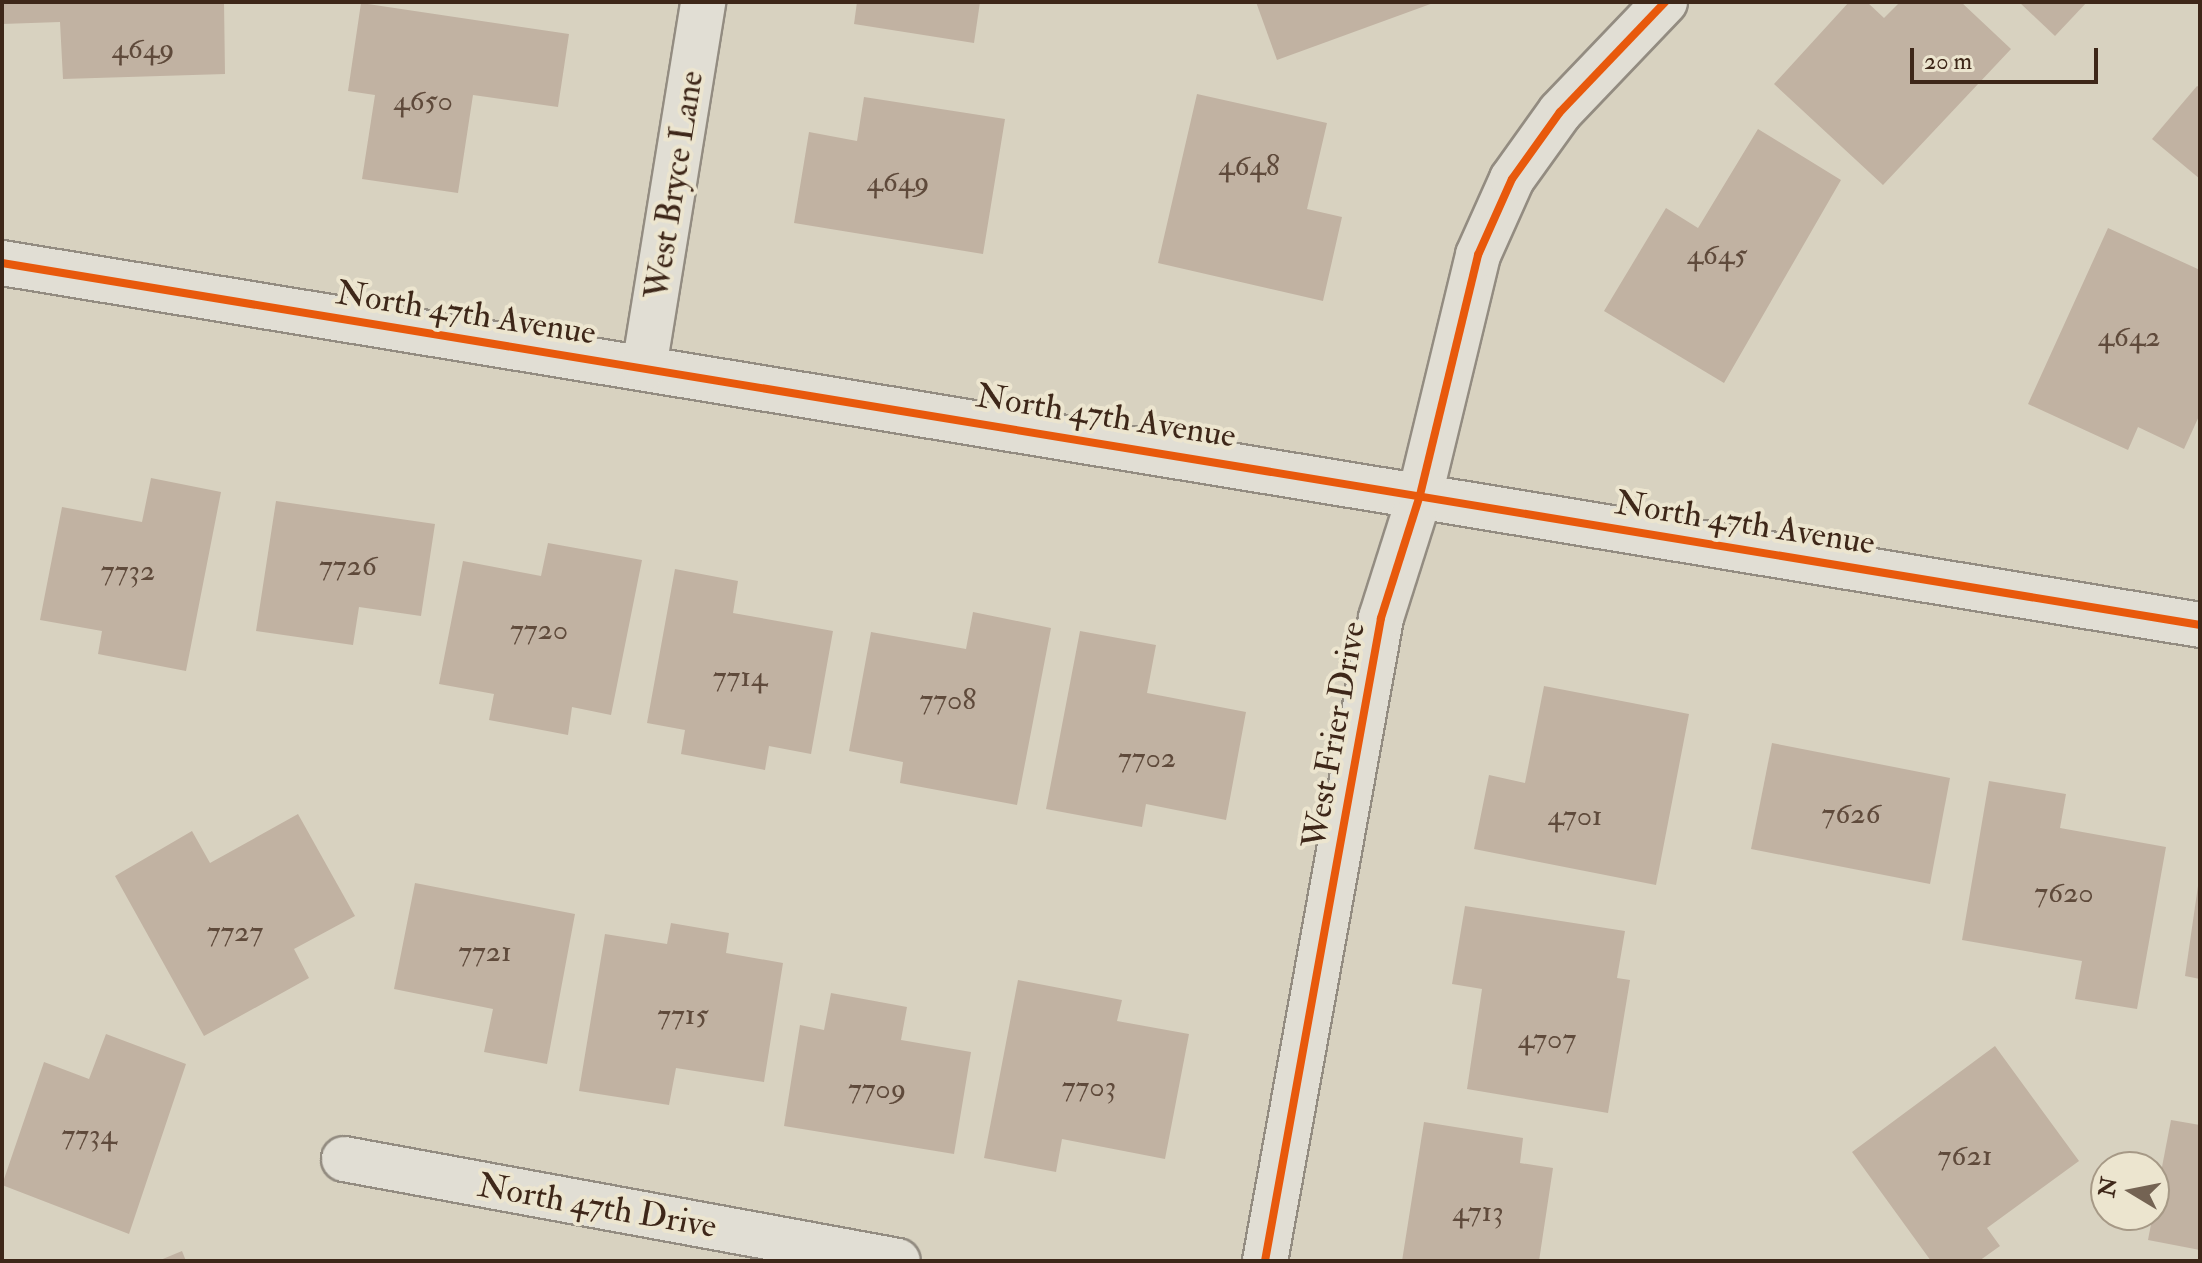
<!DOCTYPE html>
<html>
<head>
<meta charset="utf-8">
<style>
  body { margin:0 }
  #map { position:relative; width:2202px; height:1263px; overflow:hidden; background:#d8d2c0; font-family:"IM FELL Double Pica",serif }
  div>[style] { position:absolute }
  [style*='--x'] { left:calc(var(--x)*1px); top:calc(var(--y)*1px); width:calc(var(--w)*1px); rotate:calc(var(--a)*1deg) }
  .building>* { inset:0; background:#c1b2a2 }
  .roads { filter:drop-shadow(2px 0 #938c81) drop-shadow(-2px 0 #938c81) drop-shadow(0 2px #938c81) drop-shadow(0 -2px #938c81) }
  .minor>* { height:44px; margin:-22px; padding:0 22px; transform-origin:22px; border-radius:22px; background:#e1ded4 }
  .cycleway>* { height:8px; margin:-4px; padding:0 4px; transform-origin:4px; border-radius:4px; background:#e8590c }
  span { translate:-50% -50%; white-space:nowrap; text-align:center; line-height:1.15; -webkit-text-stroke:8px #ece5cf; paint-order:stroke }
  .number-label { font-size:30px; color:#5f4a3b }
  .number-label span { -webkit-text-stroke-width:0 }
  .street-label { font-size:34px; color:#3e2719 }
  .frame { position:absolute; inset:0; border:4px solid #3e2719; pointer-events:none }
  .north { position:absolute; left:2090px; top:1151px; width:80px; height:80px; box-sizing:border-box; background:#ece5cf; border:2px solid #a69986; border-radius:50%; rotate:280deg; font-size:22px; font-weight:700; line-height:32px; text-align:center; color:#3e2719 }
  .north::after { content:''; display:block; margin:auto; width:28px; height:36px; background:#746353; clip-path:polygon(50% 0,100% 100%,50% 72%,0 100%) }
  .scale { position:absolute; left:1910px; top:48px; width:188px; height:36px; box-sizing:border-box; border:4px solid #3e2719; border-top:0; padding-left:10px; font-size:24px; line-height:28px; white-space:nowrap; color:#3e2719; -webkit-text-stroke:6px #ece5cf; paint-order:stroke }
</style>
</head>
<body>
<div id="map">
  <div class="building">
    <i style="clip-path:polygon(2px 2px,224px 2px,225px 74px,63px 79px,60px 22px,2px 24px)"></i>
    <i style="clip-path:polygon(857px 2px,980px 2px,974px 43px,854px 24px)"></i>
    <i style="clip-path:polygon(1256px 2px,1436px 2px,1277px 60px)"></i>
    <i style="clip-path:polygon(1849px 2px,1867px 2px,1884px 18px,1900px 2px,1961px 2px,2011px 49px,1883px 185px,1774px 84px)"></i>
    <i style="clip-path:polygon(2019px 2px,2087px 2px,2055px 36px)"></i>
    <i style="clip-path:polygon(361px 3px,569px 34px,558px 107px,473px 95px,458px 193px,362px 179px,375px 95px,348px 91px)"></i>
    <i style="clip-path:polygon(2197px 86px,2200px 88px,2200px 179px,2152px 139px)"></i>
    <i style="clip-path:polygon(1197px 94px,1327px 123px,1307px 209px,1342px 217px,1323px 301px,1158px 263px)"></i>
    <i style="clip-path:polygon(864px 97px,1005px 119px,983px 254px,794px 223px,809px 132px,857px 141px)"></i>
    <i style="clip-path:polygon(1758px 129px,1841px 180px,1724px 383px,1604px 311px,1666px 208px,1698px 228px)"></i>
    <i style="clip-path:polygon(2108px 228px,2200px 270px,2200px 414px,2184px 449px,2138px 427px,2128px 450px,2028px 404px)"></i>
    <i style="clip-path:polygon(151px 478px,221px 492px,186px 671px,98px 654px,102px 631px,40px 620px,62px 507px,142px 522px)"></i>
    <i style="clip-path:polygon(276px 501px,435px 524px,421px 616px,359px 607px,353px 645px,256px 631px)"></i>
    <i style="clip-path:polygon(548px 543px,642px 560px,611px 715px,572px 707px,568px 735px,489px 720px,494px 694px,439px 684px,463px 561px,541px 576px)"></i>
    <i style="clip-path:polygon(675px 569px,738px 581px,733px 613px,833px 631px,811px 754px,769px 746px,765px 770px,681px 754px,685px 730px,647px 723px)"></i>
    <i style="clip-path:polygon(973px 612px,1051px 628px,1017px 805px,900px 783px,903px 762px,849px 751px,871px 632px,966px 649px)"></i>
    <i style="clip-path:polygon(1080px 631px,1156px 645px,1147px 693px,1246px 712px,1226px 820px,1146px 804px,1142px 827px,1046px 809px)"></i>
    <i style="clip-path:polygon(1544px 686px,1689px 714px,1656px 885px,1474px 849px,1489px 775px,1525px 783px)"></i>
    <i style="clip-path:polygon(1772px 743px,1950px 778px,1930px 884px,1751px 849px)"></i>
    <i style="clip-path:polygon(1989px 781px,2066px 794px,2060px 828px,2166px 847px,2137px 1009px,2075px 999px,2082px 961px,1962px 940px)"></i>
    <i style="clip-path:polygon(298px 814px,355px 916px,294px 949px,309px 978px,204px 1036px,115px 876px,192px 831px,210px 863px)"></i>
    <i style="clip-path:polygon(415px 883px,575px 914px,547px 1064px,484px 1052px,493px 1009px,394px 989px)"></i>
    <i style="clip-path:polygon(2198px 886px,2200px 886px,2200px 979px,2185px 976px)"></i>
    <i style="clip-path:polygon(1465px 906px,1625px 931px,1617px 978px,1630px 980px,1608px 1113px,1467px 1089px,1482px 989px,1452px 984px)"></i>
    <i style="clip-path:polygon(671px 923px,729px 933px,726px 953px,783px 963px,764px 1082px,676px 1068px,669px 1105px,579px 1091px,605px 934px,667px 944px)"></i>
    <i style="clip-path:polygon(1018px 980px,1122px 1000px,1117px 1021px,1189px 1034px,1165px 1159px,1062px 1139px,1056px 1172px,984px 1158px)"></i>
    <i style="clip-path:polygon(831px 993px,907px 1007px,901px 1040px,971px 1052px,954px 1154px,784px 1126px,800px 1025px,824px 1030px)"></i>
    <i style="clip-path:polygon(106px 1034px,186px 1064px,129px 1234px,2px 1185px,44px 1062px,89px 1079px)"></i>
    <i style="clip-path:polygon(1995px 1046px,2079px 1161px,1987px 1228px,2000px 1246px,1979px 1261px,1931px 1261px,1852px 1152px)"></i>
    <i style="clip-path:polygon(2171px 1120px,2200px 1125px,2200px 1250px,2148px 1240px)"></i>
    <i style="clip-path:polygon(1424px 1122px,1523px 1138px,1520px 1163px,1553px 1168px,1539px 1261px,1402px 1261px)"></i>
    <i style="clip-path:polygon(182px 1251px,186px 1261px,158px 1261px)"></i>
  </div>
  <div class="roads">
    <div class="minor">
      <i style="--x:2;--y:263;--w:2228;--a:9.35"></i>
      <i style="--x:644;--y:368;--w:371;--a:-80.8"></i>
      <i style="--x:344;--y:1159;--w:563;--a:10.43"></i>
      <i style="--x:1265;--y:1261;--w:653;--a:-79.77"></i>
      <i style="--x:1381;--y:618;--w:129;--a:-72.4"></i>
      <i style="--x:1420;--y:495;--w:247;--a:-76.4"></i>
      <i style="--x:1478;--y:255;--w:83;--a:-65.9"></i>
      <i style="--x:1512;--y:179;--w:82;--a:-54.4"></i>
      <i style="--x:1560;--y:112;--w:152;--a:-46.3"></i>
    </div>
  </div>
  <div class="cycleway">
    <i style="--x:2;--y:263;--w:2228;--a:9.35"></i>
    <i style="--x:1265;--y:1261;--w:653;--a:-79.77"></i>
    <i style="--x:1381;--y:618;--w:129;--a:-72.4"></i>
    <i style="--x:1420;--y:495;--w:247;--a:-76.4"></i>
    <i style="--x:1478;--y:255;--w:83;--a:-65.9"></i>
    <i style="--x:1512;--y:179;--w:82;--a:-54.4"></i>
    <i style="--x:1560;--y:112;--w:152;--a:-46.3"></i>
  </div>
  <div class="number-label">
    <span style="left:143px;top:49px">4649</span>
    <span style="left:423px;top:101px">4650</span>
    <span style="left:1249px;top:166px">4648</span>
    <span style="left:898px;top:182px">4649</span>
    <span style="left:1717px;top:255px">4645</span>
    <span style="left:2129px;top:337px">4642</span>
    <span style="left:348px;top:566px">7726</span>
    <span style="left:128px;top:571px">7732</span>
    <span style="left:539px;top:630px">7720</span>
    <span style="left:740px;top:677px">7714</span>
    <span style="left:948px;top:700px">7708</span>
    <span style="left:1147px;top:758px">7702</span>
    <span style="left:1851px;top:814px">7626</span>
    <span style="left:1575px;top:816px">4701</span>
    <span style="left:2064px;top:893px">7620</span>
    <span style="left:235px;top:932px">7727</span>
    <span style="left:485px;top:952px">7721</span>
    <span style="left:683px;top:1015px">7715</span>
    <span style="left:1547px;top:1039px">4707</span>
    <span style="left:1089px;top:1087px">7703</span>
    <span style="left:877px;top:1089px">7709</span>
    <span style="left:89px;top:1135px">7734</span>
    <span style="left:1965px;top:1156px">7621</span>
    <span style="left:1478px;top:1212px">4713</span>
  </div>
  <div class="street-label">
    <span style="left:674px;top:185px;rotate:-81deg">West Bryce Lane</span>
    <span style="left:466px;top:313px;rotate:9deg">North 47th Avenue</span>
    <span style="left:1106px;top:416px;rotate:9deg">North 47th Avenue</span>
    <span style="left:1745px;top:523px;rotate:9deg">North 47th Avenue</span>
    <span style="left:1334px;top:735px;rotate:-80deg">West Frier Drive</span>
    <span style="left:597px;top:1206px;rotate:10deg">North 47th Drive</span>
  </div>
  <div class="frame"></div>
  <div class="north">N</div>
  <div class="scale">20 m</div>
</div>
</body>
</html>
